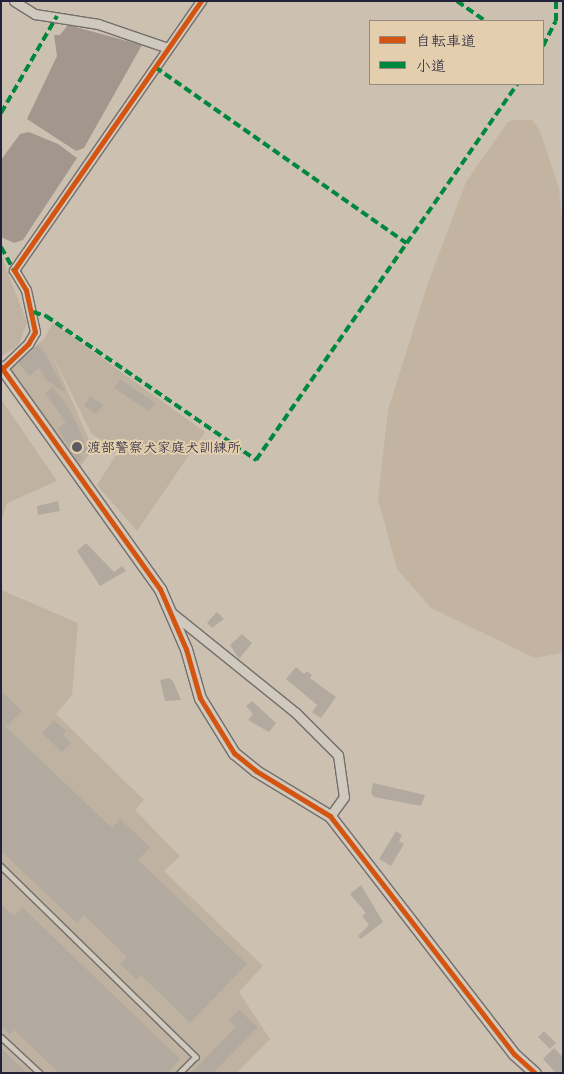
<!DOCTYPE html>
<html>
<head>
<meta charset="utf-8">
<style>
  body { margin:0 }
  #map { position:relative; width:564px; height:1074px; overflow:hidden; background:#ccc1b1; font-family:"Playpen Sans","Klee One",sans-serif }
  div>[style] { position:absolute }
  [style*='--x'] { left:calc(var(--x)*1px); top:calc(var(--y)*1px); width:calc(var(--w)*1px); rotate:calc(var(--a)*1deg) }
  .built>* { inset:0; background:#c0b2a0 }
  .green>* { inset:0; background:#c2b4a1 }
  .water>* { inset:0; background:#a3978d }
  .building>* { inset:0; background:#b2aa9f }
  .roads { filter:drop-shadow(1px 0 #736e6c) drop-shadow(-1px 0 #736e6c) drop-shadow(0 1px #736e6c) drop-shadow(0 -1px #736e6c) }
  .service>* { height:4.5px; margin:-2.25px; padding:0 2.25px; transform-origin:2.25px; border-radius:2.25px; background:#d0c9bd }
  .minor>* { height:9px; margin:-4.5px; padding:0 4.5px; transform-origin:4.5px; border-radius:4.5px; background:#d0c9bd }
  .tertiary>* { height:11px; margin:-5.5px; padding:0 5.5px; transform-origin:5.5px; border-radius:5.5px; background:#d0c9bd }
  .quiet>* { height:4px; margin-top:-2px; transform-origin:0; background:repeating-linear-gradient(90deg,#00873e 0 8px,transparent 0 12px) }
  .cycleway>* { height:5px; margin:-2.5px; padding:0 2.5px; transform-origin:2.5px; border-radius:2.5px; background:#d45411 }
  .dots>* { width:14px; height:14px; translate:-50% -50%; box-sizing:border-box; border:2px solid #e3cead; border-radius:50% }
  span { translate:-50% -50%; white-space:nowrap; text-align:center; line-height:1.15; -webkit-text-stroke:4px #e3cead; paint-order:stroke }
  .poi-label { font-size:14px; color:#22223b }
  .left { translate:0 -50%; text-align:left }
  .frame { position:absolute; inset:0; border:2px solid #22223b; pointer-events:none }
  .legend { position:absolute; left:369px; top:20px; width:175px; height:65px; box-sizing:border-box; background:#e3cead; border:1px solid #96897f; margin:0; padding:6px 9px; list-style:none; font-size:15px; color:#22223b }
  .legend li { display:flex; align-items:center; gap:10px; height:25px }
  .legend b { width:25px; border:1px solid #96897f }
</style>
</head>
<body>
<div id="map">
  <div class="built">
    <i style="clip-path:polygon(1px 254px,27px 323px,18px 346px,2px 356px)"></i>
    <i style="clip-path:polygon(53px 323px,205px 432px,137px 531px,97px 485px,118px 452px,91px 433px,50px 350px,93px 449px,80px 467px,9px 367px,44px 339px)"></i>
    <i style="clip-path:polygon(1px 399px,57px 481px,7px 503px,1px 522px)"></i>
    <i style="clip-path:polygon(1px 590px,78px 623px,72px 695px,56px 714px,144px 800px,135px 810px,180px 856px,164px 871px,263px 966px,239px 992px,270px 1039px,237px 1073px,1px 1073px)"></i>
  </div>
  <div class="green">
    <i style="clip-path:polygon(513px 120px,532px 120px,540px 131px,559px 188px,563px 230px,563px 646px,561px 653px,535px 658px,431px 608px,397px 569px,378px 499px,388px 410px,428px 283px,466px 182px,507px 123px)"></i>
  </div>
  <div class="water">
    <i style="clip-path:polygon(68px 25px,142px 45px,84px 148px,76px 151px,27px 119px,57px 56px,54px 35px,60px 35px)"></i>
    <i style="clip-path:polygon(29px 132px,58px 144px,77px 158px,23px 240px,14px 243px,1px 237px,1px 160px,20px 134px)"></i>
  </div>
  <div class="building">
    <i style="clip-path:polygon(38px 345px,45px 353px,66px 393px,46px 380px,39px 368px,29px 376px,18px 362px)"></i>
    <i style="clip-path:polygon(120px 379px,155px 403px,149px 411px,114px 388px)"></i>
    <i style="clip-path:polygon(53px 387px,72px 413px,88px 450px,80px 455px,83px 459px,78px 462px,58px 428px,66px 422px,45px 393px)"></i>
    <i style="clip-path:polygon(90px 396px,103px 405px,96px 414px,84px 406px)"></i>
    <i style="clip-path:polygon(58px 501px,60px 511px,38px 515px,37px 506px)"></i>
    <i style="clip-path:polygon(86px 543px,114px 572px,122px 566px,126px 571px,100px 586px,77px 551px)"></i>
    <i style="clip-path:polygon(217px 612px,224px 619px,212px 628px,207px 623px)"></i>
    <i style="clip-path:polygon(242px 634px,252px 643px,239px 659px,230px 645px)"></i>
    <i style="clip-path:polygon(296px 667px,304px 674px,307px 671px,312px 675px,310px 678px,336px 697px,321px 718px,312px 712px,317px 705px,286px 679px)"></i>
    <i style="clip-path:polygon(169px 678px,173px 681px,181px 700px,165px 701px,160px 680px)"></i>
    <i style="clip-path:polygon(1px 691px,22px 711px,6px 727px,112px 828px,120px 819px,150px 847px,138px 860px,247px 964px,190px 1023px,141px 975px,137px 980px,120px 964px,127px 957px,84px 915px,77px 923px,1px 851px)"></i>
    <i style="clip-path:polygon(252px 701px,276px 723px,269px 732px,248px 720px,253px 714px,246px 706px)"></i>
    <i style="clip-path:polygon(54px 720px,66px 731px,63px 735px,71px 743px,62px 752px,42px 733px)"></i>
    <i style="clip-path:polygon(373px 783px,425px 795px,421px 806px,374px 797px,371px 793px)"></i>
    <i style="clip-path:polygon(396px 831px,402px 835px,399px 841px,404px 844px,391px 866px,379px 859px)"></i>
    <i style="clip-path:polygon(361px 885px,383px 922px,361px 939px,358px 936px,369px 925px,362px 916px,366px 913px,350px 894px)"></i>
    <i style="clip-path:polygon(1px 904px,14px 916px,22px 907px,180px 1059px,168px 1073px,59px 1073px,14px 1030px,10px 1035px,1px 1026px)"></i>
    <i style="clip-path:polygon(239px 1010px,258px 1027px,213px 1073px,191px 1073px,236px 1027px,229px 1020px)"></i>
    <i style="clip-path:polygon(544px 1031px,556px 1043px,550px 1049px,538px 1037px)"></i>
    <i style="clip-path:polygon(1px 1048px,27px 1073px,1px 1073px)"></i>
    <i style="clip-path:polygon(554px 1048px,563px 1057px,563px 1073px,556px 1073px,543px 1059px)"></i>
  </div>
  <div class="roads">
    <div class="service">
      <i style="--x:1;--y:866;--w:273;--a:44.4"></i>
      <i style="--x:196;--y:1057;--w:23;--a:135"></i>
      <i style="--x:1;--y:1037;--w:53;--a:42.7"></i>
    </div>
    <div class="minor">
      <i style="--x:14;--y:1;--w:25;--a:32"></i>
      <i style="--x:35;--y:14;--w:64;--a:9"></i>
      <i style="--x:98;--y:24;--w:74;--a:18.9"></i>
      <i style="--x:3;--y:368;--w:35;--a:-44"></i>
      <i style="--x:28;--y:344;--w:14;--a:-60"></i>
      <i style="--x:35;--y:332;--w:43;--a:-102.1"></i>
      <i style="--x:26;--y:290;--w:23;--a:-121"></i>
      <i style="--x:14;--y:270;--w:328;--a:-55.2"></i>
      <i style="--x:172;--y:613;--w:159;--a:38.9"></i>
      <i style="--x:296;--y:713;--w:59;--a:45"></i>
      <i style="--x:338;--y:755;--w:42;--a:81.9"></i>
      <i style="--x:344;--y:797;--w:24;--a:126"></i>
    </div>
    <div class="tertiary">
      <i style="--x:1;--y:367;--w:273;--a:54.4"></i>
      <i style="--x:160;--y:589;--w:65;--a:66.6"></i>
      <i style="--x:186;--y:649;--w:51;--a:74.1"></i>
      <i style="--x:200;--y:698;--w:65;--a:58.3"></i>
      <i style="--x:234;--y:753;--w:28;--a:39"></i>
      <i style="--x:256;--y:771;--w:87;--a:31.3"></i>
      <i style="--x:330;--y:816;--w:301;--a:52.3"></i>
      <i style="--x:514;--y:1054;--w:28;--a:42"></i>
    </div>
  </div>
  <div class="quiet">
    <i style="--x:457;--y:1;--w:35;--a:35"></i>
    <i style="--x:543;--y:46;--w:28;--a:-63"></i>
    <i style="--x:556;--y:21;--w:20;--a:-90"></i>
    <i style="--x:155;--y:67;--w:307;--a:35"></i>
    <i style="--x:1;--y:113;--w:112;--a:-60"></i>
    <i style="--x:1;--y:247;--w:26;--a:61"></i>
    <i style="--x:33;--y:312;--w:14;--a:17"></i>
    <i style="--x:46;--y:316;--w:255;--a:34.4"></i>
    <i style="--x:256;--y:460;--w:458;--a:-55.2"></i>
  </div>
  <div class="cycleway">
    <i style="--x:1;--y:367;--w:273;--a:54.4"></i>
    <i style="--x:160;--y:589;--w:65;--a:66.6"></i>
    <i style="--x:186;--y:649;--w:51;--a:74.1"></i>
    <i style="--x:200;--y:698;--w:65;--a:58.3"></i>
    <i style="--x:234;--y:753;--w:28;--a:39"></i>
    <i style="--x:256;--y:771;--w:87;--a:31.3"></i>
    <i style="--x:330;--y:816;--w:301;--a:52.3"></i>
    <i style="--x:514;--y:1054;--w:28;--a:42"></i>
    <i style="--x:3;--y:368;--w:35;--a:-44"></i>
    <i style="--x:28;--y:344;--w:14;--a:-60"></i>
    <i style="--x:35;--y:332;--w:43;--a:-102.1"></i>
    <i style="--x:26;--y:290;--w:23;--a:-121"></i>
    <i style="--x:14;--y:270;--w:328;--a:-55.2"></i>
  </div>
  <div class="dots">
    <i style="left:77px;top:447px;background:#5e5a64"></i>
  </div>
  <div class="poi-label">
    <span class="left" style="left:87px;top:447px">渡部警察犬家庭犬訓練所</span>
  </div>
  <div class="frame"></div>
  <ul class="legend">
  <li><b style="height:6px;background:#d45411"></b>自転車道</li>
  <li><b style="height:6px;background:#00873e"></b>小道</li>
  </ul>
</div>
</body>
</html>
